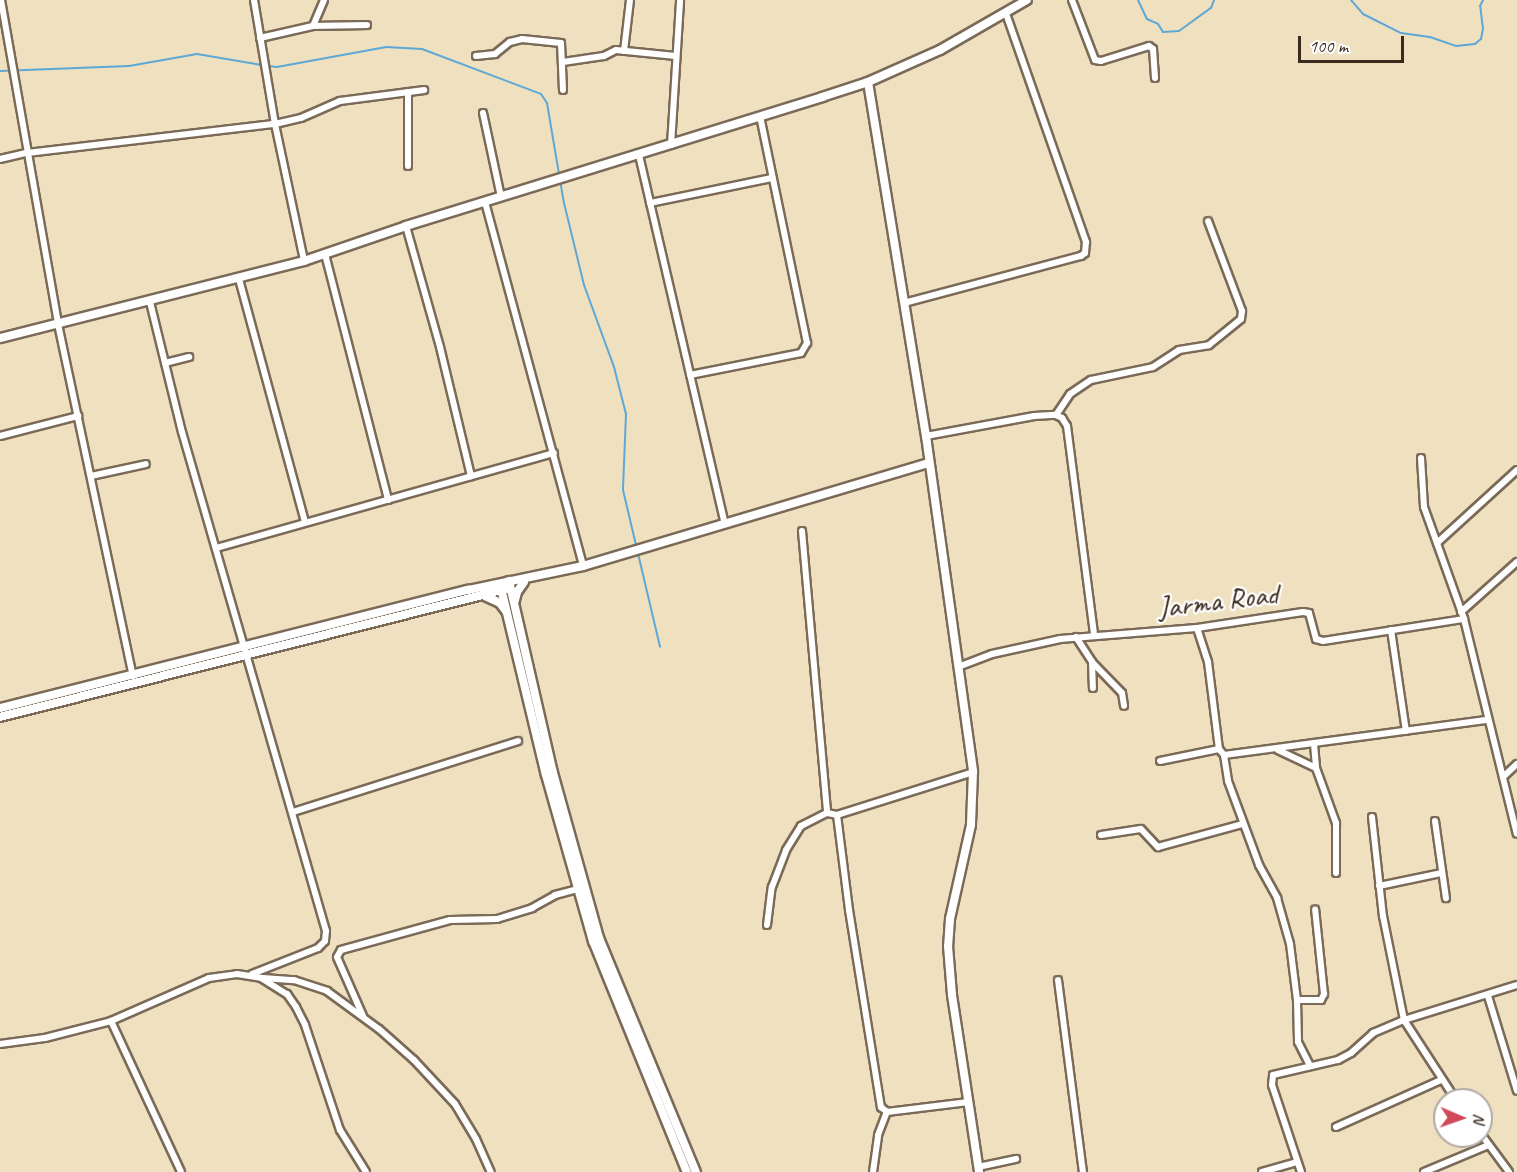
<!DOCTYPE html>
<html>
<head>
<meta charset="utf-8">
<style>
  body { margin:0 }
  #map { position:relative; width:1517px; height:1172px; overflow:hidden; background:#efe0c0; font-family:Caveat,sans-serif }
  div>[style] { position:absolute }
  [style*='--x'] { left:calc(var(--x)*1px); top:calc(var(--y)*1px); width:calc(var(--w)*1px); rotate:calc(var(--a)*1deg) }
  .stream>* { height:2px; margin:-1px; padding:0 1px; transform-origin:1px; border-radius:1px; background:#5ea8d6 }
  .roads { filter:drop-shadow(2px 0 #7a6a57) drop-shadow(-2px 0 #7a6a57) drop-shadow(0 2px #7a6a57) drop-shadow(0 -2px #7a6a57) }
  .minor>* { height:6px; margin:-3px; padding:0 3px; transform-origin:3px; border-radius:3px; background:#fff }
  .tertiary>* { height:8px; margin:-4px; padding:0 4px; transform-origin:4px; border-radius:4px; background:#fff }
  span { translate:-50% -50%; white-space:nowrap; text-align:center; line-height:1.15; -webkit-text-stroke:4.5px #fff; paint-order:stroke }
  .street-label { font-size:30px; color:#3b2a1e }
  .north { position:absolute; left:1433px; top:1088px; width:60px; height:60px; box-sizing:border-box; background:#fff; border:2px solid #b1aaa5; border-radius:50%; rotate:92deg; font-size:16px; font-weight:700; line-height:24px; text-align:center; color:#3b2a1e }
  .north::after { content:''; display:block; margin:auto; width:21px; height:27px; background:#d1495b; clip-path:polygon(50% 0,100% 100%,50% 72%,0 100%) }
  .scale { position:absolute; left:1298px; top:36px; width:106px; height:27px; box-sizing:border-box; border:3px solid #3b2a1e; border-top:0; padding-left:8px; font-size:18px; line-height:21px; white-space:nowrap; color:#3b2a1e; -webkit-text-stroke:4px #fff; paint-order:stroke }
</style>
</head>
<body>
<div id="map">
  <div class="stream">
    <i style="--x:1138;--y:0;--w:21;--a:65"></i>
    <i style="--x:1147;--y:19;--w:12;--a:24"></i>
    <i style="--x:1158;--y:24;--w:9;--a:58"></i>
    <i style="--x:1163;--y:32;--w:16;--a:-4"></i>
    <i style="--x:1179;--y:31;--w:39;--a:-36"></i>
    <i style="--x:1211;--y:8;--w:9;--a:-69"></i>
    <i style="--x:1351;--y:0;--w:18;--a:49"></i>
    <i style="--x:1363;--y:14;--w:42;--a:26.6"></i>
    <i style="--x:1401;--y:33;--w:29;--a:8"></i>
    <i style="--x:1430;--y:37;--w:28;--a:19"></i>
    <i style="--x:1456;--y:46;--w:19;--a:-6"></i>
    <i style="--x:1475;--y:44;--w:8;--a:-40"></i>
    <i style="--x:1481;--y:39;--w:10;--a:-79"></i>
    <i style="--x:1483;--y:29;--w:23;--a:-97"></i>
    <i style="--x:1480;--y:6;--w:7;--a:-63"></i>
    <i style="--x:268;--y:66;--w:9;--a:6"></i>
    <i style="--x:277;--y:67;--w:111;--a:-10.4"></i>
    <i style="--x:386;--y:47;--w:36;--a:3"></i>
    <i style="--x:422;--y:49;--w:127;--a:20.7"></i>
    <i style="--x:541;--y:94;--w:11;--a:56"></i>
    <i style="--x:547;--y:103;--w:101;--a:80.4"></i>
    <i style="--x:564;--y:203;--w:84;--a:76.3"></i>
    <i style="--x:584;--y:285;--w:87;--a:69.9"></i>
    <i style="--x:614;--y:367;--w:49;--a:75.7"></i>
    <i style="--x:626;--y:414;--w:76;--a:92.3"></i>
    <i style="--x:623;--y:490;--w:161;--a:76.7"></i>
    <i style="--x:0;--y:71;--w:129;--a:-2.2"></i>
    <i style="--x:129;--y:66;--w:69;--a:-10"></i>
    <i style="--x:197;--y:54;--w:66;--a:9.6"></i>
  </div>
  <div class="roads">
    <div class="minor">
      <i style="--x:1;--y:0;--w:329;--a:80"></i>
      <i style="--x:58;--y:324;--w:360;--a:78"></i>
      <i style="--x:254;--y:0;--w:126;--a:80.4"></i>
      <i style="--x:275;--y:124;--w:140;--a:78"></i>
      <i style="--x:1072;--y:0;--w:64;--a:69"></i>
      <i style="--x:1095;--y:60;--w:6;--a:9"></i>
      <i style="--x:1101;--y:61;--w:50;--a:-17.4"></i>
      <i style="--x:1149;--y:46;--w:5;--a:37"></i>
      <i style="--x:1153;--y:49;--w:29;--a:86"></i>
      <i style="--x:313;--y:26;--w:28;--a:-67"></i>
      <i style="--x:260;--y:38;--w:54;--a:-12.8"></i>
      <i style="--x:313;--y:26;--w:54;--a:-1.1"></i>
      <i style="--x:624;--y:51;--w:51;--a:-83.3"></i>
      <i style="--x:476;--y:56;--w:19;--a:-6"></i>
      <i style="--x:495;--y:54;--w:19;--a:-39"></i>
      <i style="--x:510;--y:42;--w:12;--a:-14"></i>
      <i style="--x:522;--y:39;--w:39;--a:6"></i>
      <i style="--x:561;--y:43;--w:47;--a:87.6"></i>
      <i style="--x:563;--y:62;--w:41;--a:-8.3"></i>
      <i style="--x:604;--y:56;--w:13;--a:-27"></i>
      <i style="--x:616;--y:50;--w:60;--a:5.7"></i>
      <i style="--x:483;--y:113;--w:86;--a:77.9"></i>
      <i style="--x:671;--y:145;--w:145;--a:-86.4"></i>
      <i style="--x:639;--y:155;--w:379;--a:76.9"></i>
      <i style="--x:0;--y:159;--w:28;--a:-13"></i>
      <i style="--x:27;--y:153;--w:250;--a:-6.7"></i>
      <i style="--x:275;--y:124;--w:27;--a:-13"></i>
      <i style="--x:301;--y:118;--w:43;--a:-23.6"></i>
      <i style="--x:340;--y:101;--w:85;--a:-7.5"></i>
      <i style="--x:408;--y:166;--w:74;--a:-90"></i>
      <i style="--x:485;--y:202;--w:377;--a:74.9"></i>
      <i style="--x:650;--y:203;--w:125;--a:-11.6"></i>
      <i style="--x:406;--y:226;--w:126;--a:74.3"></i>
      <i style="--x:440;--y:347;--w:133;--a:76.5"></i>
      <i style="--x:325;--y:254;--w:254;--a:75.6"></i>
      <i style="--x:239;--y:279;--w:252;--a:74.8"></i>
      <i style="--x:150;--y:302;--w:134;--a:76.2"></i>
      <i style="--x:182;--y:432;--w:519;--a:73.9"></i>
      <i style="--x:326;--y:931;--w:10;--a:96"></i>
      <i style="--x:325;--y:941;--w:10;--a:135"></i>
      <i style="--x:318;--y:948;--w:71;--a:158.5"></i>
      <i style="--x:904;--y:303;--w:183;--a:-14.9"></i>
      <i style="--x:1081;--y:256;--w:5;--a:-37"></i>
      <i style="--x:1085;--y:253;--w:11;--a:-85"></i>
      <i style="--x:1086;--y:242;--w:243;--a:-109.3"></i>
      <i style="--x:165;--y:363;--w:25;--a:-14"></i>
      <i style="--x:690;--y:375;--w:113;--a:-11.2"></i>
      <i style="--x:801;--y:353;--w:12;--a:-59"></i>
      <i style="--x:807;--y:343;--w:231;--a:-101.7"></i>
      <i style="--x:1056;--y:415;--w:25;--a:-56"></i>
      <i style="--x:1070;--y:394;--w:25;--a:-34"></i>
      <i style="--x:1091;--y:380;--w:63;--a:-11.8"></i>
      <i style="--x:1153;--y:367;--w:31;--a:-33"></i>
      <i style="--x:1179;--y:350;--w:30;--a:-9"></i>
      <i style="--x:1209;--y:345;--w:41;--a:-39.1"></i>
      <i style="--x:1241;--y:319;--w:8;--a:-83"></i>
      <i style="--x:1242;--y:311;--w:96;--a:-110.7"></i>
      <i style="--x:0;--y:436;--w:81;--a:-14.4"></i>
      <i style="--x:926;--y:436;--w:110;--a:-10.5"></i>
      <i style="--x:1034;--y:416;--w:22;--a:-3"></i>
      <i style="--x:1056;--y:415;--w:7;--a:27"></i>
      <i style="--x:1062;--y:418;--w:9;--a:58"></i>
      <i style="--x:1067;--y:426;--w:211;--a:82.6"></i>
      <i style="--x:1421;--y:458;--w:49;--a:86.5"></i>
      <i style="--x:1424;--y:507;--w:119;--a:70.3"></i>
      <i style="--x:1464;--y:619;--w:221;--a:76.2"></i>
      <i style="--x:91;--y:476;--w:56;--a:-12.3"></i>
      <i style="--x:802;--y:531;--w:283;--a:84.9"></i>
      <i style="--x:827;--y:813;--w:10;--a:11"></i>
      <i style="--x:837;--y:815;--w:143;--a:-17.5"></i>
      <i style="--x:1437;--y:543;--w:108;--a:-42.4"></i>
      <i style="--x:216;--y:548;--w:351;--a:-15.7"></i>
      <i style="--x:1461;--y:612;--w:75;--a:-41.8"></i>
      <i style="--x:1197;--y:628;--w:36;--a:72"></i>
      <i style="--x:1208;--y:662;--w:88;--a:82.8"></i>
      <i style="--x:1219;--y:749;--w:8;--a:50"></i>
      <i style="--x:1224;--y:755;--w:26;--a:81"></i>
      <i style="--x:1228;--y:781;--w:90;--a:69.7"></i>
      <i style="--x:1259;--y:865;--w:38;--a:61"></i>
      <i style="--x:1277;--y:898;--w:48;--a:74.2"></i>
      <i style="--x:1290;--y:944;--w:56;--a:82.9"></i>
      <i style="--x:1297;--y:1000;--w:42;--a:88.6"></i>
      <i style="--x:1298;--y:1042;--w:27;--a:63"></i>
      <i style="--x:1391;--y:630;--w:102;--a:81.6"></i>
      <i style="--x:1076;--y:637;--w:30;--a:57"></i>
      <i style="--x:1092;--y:662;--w:43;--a:45.9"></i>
      <i style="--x:1122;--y:693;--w:13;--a:81"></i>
      <i style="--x:1092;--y:662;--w:26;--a:88"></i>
      <i style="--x:958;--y:667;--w:36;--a:-21"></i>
      <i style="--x:992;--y:654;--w:70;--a:-12.4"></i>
      <i style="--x:1060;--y:639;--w:137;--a:-4.6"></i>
      <i style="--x:1197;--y:628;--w:107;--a:-8.6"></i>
      <i style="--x:1303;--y:612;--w:6;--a:9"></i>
      <i style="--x:1309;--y:613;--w:27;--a:75"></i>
      <i style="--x:1316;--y:639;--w:7;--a:16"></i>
      <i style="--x:1323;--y:641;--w:143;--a:-8.9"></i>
      <i style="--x:1314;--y:744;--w:24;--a:85"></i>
      <i style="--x:1316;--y:768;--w:59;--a:70"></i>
      <i style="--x:1336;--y:823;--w:50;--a:90"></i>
      <i style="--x:1278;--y:750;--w:42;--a:25.3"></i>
      <i style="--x:1224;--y:755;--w:266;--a:-7.6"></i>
      <i style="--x:1160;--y:761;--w:60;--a:-11.5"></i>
      <i style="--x:1503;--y:777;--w:19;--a:-43"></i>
      <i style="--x:293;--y:812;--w:236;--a:-17.5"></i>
      <i style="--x:837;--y:815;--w:96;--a:82.8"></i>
      <i style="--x:849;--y:910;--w:200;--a:80.8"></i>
      <i style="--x:881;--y:1107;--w:8;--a:40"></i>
      <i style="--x:887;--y:1112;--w:82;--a:-7"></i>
      <i style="--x:1372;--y:817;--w:100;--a:83.7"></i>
      <i style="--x:1383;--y:916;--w:106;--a:78.6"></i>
      <i style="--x:1404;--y:1020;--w:95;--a:57"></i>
      <i style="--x:1435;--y:821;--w:78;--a:81.9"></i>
      <i style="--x:1101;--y:835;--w:40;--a:-8.5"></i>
      <i style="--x:1141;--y:829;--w:25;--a:47"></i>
      <i style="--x:1158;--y:847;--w:87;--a:-15.3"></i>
      <i style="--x:1379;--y:886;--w:63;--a:-11.8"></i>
      <i style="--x:767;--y:925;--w:38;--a:-83"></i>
      <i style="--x:772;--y:887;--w:40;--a:-69"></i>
      <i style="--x:786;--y:850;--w:28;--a:-58"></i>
      <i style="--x:801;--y:826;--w:29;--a:-27"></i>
      <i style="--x:263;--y:978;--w:31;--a:4"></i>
      <i style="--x:294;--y:980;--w:35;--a:18"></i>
      <i style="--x:327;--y:991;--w:64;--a:36.2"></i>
      <i style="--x:379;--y:1029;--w:47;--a:41.5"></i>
      <i style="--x:414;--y:1060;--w:60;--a:47"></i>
      <i style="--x:455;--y:1104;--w:41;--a:59"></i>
      <i style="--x:476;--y:1139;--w:36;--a:66"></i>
      <i style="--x:1058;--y:980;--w:194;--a:82.6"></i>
      <i style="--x:1488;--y:996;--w:99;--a:73"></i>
      <i style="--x:1297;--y:1000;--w:24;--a:0"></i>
      <i style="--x:1321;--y:1000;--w:7;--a:-63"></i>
      <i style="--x:1324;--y:994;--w:85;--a:-96"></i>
      <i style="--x:363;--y:1016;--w:64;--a:-113.8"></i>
      <i style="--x:337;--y:957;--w:8;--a:-60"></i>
      <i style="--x:341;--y:950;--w:113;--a:-15.4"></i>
      <i style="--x:450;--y:920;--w:47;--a:-1.2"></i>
      <i style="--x:497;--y:919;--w:37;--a:-17"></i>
      <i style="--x:532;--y:908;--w:26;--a:-29"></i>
      <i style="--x:555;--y:895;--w:23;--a:-15"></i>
      <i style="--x:111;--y:1021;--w:166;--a:65.1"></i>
      <i style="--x:0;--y:1044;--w:45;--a:-7.6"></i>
      <i style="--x:45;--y:1038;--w:68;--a:-14.4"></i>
      <i style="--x:111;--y:1021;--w:107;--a:-23.7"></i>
      <i style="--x:209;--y:978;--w:28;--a:-8"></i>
      <i style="--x:237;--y:974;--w:24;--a:9"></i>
      <i style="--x:261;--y:978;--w:31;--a:32"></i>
      <i style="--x:287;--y:994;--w:16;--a:55"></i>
      <i style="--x:296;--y:1007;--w:20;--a:63"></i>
      <i style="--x:305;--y:1025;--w:111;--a:71.6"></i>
      <i style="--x:340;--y:1130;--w:49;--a:58.2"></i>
      <i style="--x:1336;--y:1127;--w:115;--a:-24.1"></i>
      <i style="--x:1481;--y:1134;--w:47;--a:53.6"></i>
      <i style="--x:978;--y:1167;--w:39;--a:-12"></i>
      <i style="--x:873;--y:1172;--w:37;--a:-82"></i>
      <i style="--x:878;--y:1135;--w:25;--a:-69"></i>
      <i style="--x:1262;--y:1172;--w:35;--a:-16"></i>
      <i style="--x:1301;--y:1172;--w:92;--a:-108.4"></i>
      <i style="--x:1272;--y:1085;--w:10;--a:-84"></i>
      <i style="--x:1273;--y:1075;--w:67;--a:-13"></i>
      <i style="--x:1338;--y:1060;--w:15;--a:-28"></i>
      <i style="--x:1351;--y:1053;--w:30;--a:-42"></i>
      <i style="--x:1373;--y:1033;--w:34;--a:-23"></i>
      <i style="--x:1404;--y:1020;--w:118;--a:-17.2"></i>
      <i style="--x:1424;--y:1172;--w:70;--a:-22.6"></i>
    </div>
    <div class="tertiary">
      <i style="--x:868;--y:82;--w:359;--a:80.7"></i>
      <i style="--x:926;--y:436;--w:339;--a:82"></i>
      <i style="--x:973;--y:772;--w:53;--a:92.2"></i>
      <i style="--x:971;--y:825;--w:96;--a:102.6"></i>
      <i style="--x:950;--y:919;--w:27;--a:94"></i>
      <i style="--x:948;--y:946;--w:49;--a:85.3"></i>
      <i style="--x:952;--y:995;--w:179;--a:81.3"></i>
      <i style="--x:0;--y:338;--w:314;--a:-14.2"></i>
      <i style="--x:304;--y:261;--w:108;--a:-18.9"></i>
      <i style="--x:406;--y:226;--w:436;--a:-17.2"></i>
      <i style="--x:822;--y:97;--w:48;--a:-18.1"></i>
      <i style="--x:868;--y:82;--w:79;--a:-24"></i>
      <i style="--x:940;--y:50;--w:100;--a:-29.9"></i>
      <i style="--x:509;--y:581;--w:197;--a:77.1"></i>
      <i style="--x:553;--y:773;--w:171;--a:74.4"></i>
      <i style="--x:599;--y:938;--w:253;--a:67.5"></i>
      <i style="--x:500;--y:584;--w:196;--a:76.5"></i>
      <i style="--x:546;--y:775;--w:173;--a:74.2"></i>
      <i style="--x:593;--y:941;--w:249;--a:67.9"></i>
      <i style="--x:485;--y:596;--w:17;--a:25"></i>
      <i style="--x:500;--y:603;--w:10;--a:53"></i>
      <i style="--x:515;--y:600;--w:8;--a:-76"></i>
      <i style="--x:517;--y:592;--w:12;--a:-55"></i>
      <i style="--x:0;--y:708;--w:483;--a:-14.2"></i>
      <i style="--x:468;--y:590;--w:117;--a:-11.8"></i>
      <i style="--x:583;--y:566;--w:360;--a:-16.6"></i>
      <i style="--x:0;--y:717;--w:522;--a:-14.2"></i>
    </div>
  </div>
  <div class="street-label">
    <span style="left:1218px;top:600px;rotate:-7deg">Jarma Road</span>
  </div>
  <div class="north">N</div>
  <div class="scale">100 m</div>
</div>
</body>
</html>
